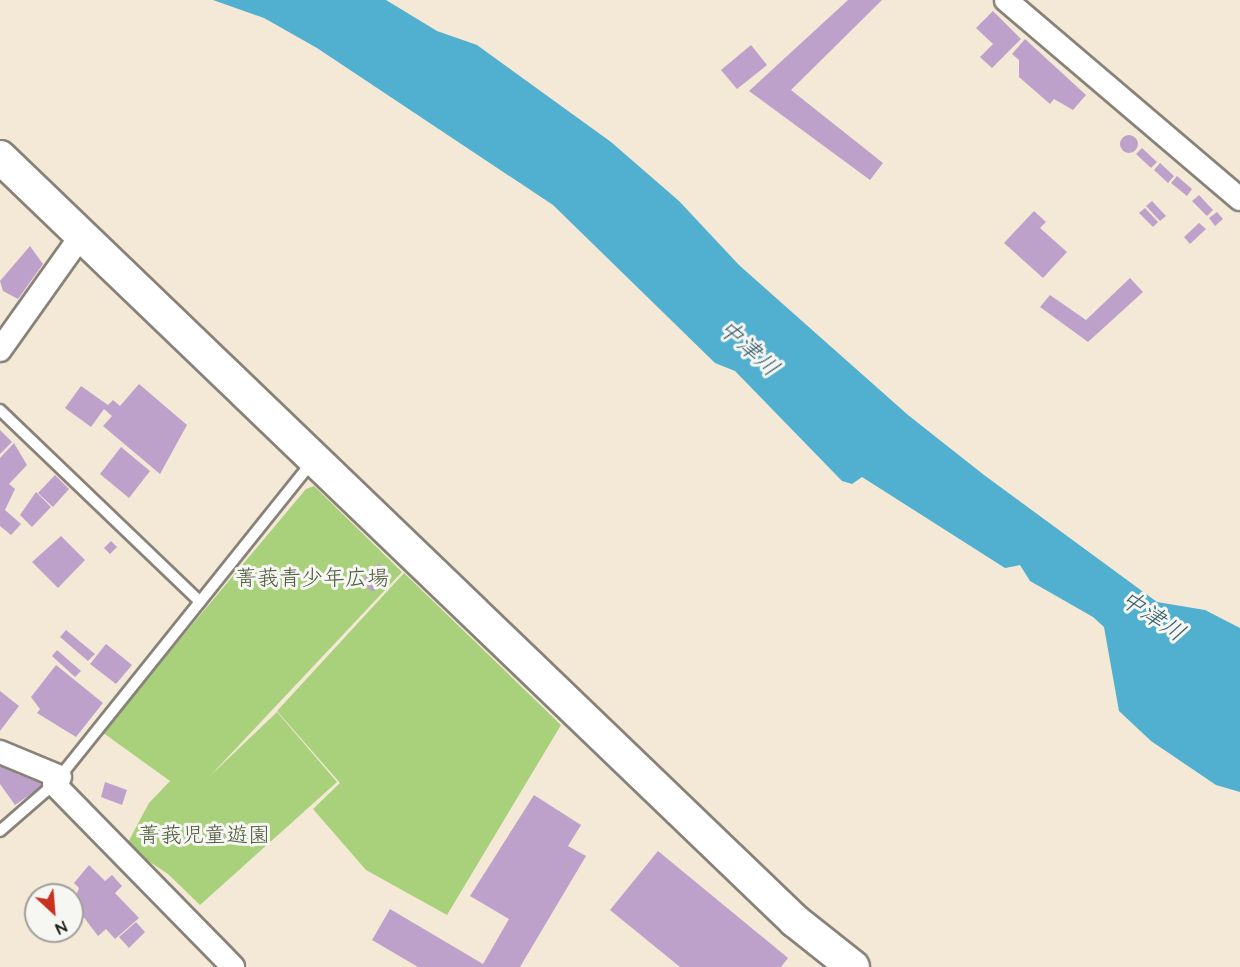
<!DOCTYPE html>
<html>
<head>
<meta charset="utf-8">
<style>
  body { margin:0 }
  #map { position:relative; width:1240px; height:967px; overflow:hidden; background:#f3e9d6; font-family:"Architects Daughter","Klee One",sans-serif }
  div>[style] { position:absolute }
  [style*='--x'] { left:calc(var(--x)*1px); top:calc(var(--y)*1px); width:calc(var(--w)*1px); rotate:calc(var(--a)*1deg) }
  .green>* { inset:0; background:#a9d07b }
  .water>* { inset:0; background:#51afcf }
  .building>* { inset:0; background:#bea1cb }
  .round { border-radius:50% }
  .roads { filter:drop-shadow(2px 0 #888279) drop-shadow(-2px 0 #888279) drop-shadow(0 2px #888279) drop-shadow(0 -2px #888279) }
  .lane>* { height:10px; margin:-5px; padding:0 5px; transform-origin:5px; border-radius:5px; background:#fff }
  .street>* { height:22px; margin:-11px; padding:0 11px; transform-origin:11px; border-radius:11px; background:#fff }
  .secondary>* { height:32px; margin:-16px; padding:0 16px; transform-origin:16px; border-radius:16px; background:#fff }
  span { translate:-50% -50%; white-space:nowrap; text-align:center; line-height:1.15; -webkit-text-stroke:6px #f6f6f2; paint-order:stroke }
  .park-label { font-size:22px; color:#4d5b3d }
  .water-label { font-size:24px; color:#345e6d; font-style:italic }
  .north { position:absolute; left:24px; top:883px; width:60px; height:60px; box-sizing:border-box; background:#f6f6f2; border:2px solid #9f9f9c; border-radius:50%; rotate:154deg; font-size:16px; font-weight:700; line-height:24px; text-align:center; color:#1c1c1c }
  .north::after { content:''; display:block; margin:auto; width:21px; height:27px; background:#c8321e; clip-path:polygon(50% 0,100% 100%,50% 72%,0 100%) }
</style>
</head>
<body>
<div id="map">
  <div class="green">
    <i style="clip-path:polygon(314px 486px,402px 572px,210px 776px,277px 712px,337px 782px,200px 905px,168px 874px,126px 846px,149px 803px,170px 781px,102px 732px,306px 489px)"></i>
    <i style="clip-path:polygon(404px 573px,561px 725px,447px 915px,366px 870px,313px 809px,340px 783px,277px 711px)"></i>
  </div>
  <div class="water">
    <i style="clip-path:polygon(213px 0,386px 0,437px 31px,477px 45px,611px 142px,679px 201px,739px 265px,908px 415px,984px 475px,1157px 602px,1205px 610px,1240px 628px,1240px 792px,1216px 785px,1151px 741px,1119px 711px,1104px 627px,1093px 617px,1030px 581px,1020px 565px,1005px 568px,862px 477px,852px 484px,842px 481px,735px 371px,715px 363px,553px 205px,317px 48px,264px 18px)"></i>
  </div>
  <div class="building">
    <i style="clip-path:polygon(848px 0,882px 0,791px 90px,883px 163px,870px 180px,749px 91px)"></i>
    <i style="clip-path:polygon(993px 11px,1021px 39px,992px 68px,980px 57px,993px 44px,976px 28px)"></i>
    <i style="clip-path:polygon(1025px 39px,1086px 95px,1073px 110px,1054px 99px,1050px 104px,1019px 77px,1019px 60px,1012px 54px)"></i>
    <i style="clip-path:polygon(751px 45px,767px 65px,737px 89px,721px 70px)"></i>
    <i class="round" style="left:1120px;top:135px;width:18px;height:18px"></i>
    <i style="clip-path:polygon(1142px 148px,1157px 162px,1151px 168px,1136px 154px)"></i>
    <i style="clip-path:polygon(1160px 163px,1174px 176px,1168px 183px,1154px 170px)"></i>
    <i style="clip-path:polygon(1177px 176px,1192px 189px,1187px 196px,1171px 183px)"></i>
    <i style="clip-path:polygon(1199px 195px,1213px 210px,1207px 216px,1192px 201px)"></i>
    <i style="clip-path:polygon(1152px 201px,1166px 216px,1160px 221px,1146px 206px)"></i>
    <i style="clip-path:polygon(1145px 208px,1158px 222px,1153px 227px,1139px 213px)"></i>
    <i style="clip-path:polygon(1034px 211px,1046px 222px,1040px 228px,1067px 252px,1043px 278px,1004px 243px)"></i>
    <i style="clip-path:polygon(1217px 212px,1223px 219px,1215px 226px,1209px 218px)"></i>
    <i style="clip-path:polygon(1199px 223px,1206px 229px,1190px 244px,1184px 237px)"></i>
    <i style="clip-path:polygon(30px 246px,43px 264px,18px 299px,3px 291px,0 281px)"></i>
    <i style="clip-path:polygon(1130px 278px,1143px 292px,1088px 342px,1040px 307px,1050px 295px,1086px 320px)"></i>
    <i style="clip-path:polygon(139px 384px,187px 425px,160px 474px,103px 426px,112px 416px,104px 409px,91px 427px,65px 408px,81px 386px,108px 405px,113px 400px,120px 406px)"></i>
    <i style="clip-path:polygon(0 430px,12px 442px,0 454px)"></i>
    <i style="clip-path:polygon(14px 443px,27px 465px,9px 484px,15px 489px,5px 510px,21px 524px,11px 535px,0 526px,0 458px)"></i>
    <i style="clip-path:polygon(121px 447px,150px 471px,129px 498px,100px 474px)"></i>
    <i style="clip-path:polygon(55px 475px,69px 489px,53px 507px,38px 493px)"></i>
    <i style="clip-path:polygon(36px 492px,51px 507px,32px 527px,20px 515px)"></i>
    <i style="clip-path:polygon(61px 536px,85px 560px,58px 588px,32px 562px)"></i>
    <i style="clip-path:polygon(111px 541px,117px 547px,110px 554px,104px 548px)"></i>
    <i style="clip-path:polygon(378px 563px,389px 573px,373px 592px,361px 582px)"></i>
    <i style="clip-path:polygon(66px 630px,95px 654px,88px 661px,60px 637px)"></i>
    <i style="clip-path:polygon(106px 644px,132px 665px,116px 684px,90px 664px)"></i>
    <i style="clip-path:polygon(57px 650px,81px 671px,75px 677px,52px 656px)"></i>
    <i style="clip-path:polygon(56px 665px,103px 703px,76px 737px,37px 713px,40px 709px,31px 697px)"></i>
    <i style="clip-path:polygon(0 691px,19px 706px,0 731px)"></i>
    <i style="clip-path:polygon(8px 761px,19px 775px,26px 769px,44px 785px,15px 805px,0 784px,0 767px)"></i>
    <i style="clip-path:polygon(105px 782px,127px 790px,122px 805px,101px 797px)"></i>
    <i style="clip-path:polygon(534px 795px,581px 825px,568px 846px,586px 856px,520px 967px,418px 967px,372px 940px,390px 909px,483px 964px,509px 919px,470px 896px)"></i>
    <i class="round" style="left:210px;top:823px;width:16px;height:16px"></i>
    <i style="clip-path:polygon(658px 851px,788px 958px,781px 967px,680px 967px,610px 910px)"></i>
    <i style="clip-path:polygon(89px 865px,105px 881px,112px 875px,122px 886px,115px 893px,139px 918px,115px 939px,106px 929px,98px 936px,73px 903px,79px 888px,74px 883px)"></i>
    <i style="clip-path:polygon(136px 922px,145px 932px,129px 948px,119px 937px)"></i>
  </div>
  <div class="roads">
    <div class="lane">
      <i style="--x:0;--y:410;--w:277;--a:43.8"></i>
      <i style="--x:0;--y:831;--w:72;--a:-41"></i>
      <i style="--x:54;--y:784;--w:414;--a:-51.3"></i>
    </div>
    <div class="street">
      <i style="--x:1006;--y:0;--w:307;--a:40.4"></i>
      <i style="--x:0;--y:350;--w:140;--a:-54.6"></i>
      <i style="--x:0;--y:752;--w:65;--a:22.6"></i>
      <i style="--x:54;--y:784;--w:256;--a:45.6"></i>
    </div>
    <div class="secondary">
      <i style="--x:0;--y:157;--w:1103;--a:43.86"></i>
      <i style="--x:795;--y:921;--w:74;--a:38.4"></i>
    </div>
  </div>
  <div class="park-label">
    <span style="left:312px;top:579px">菁莪青少年広場</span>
    <span style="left:204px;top:836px">菁莪児童遊園</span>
  </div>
  <div class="water-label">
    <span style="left:748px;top:349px;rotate:42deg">中津川</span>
    <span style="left:1152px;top:617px;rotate:34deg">中津川</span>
  </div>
  <div class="north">N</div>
</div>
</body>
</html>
